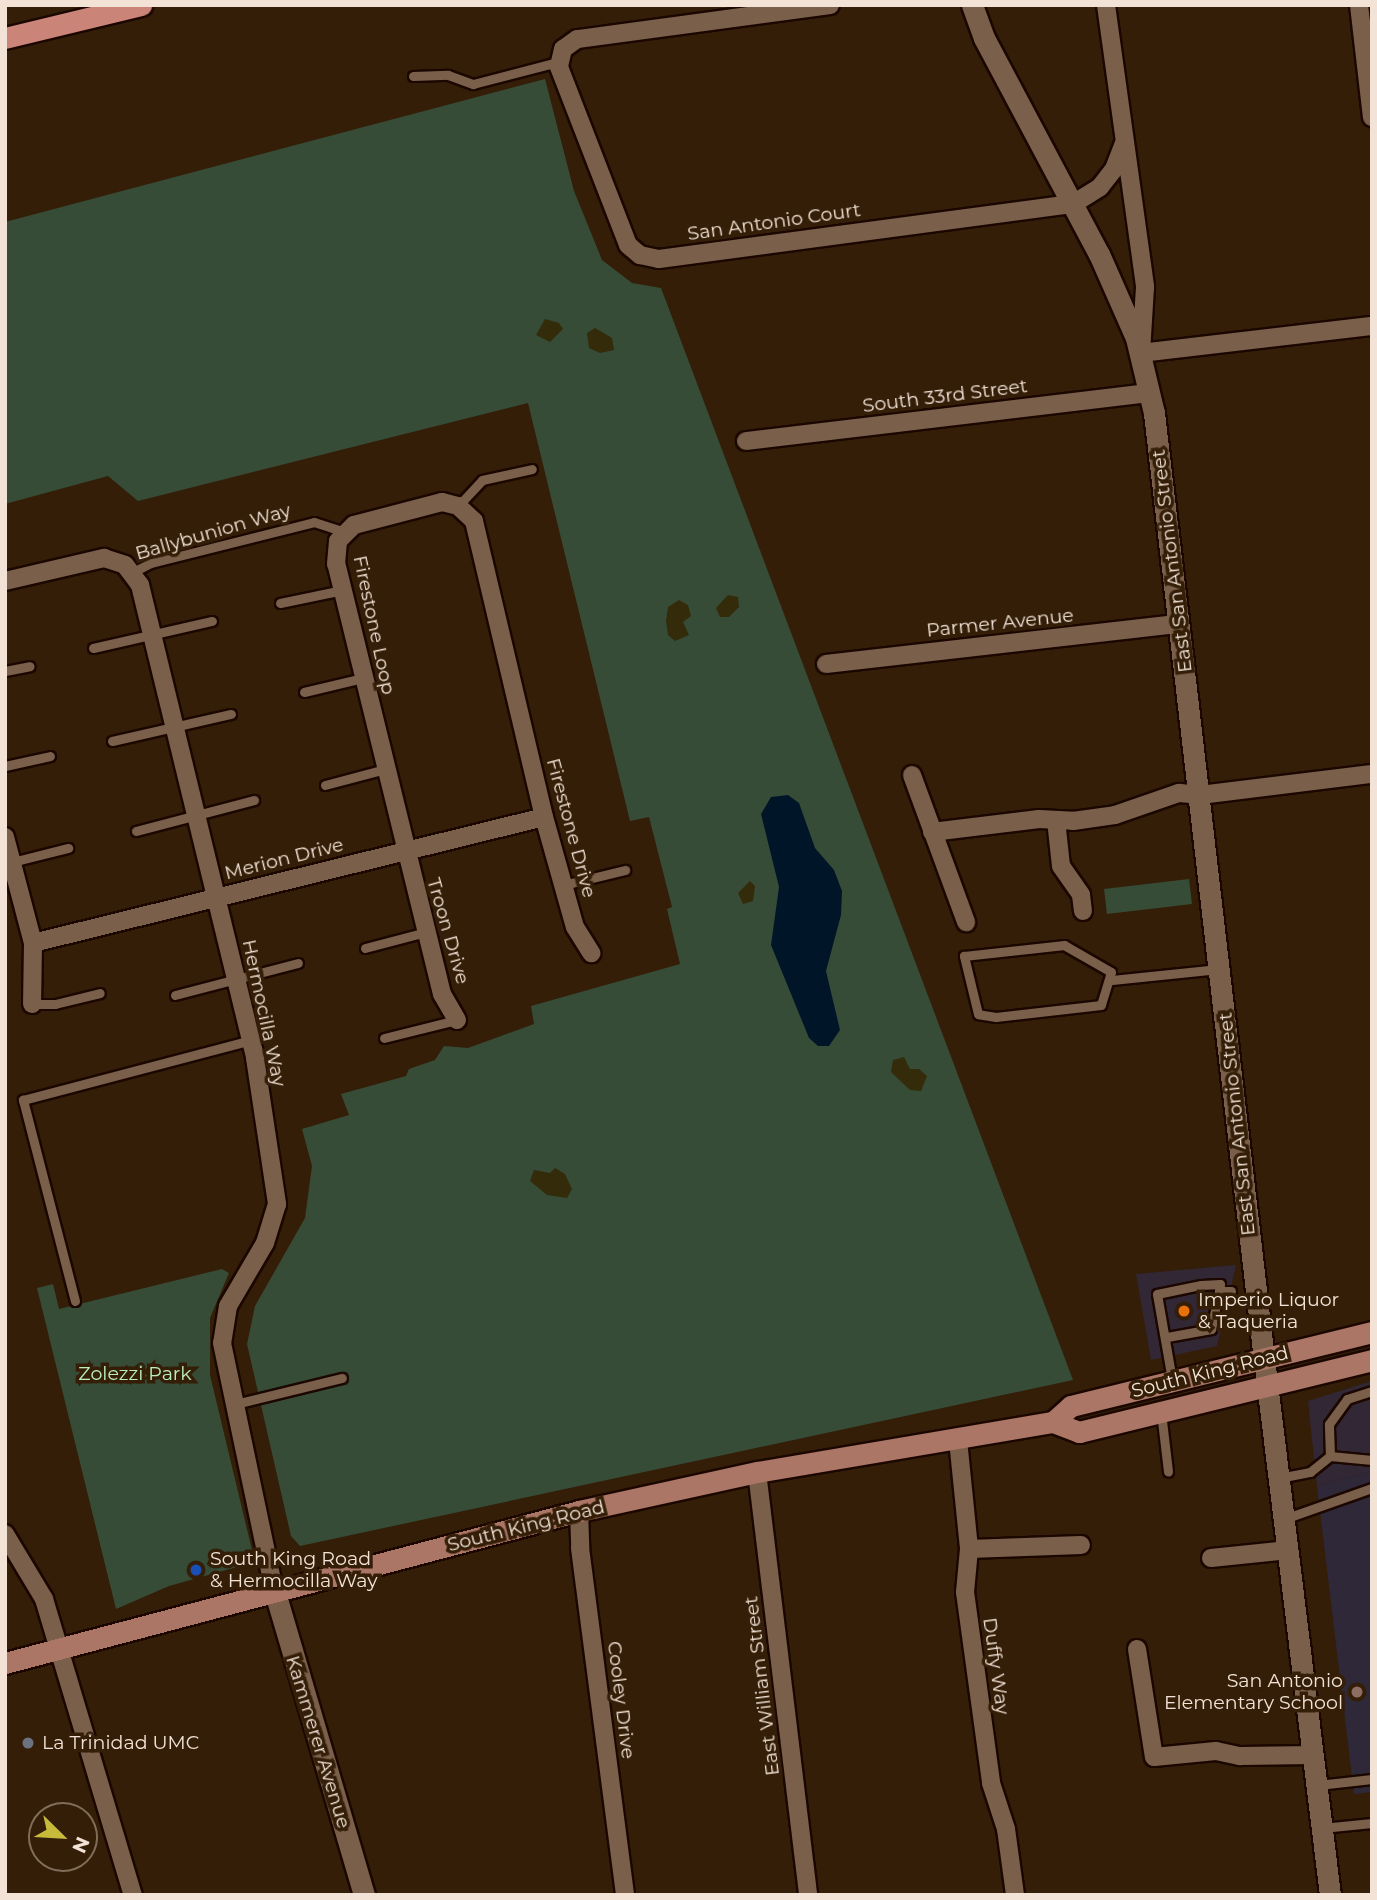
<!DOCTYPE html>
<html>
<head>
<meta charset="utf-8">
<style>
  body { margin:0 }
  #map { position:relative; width:1377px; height:1900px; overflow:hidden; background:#341e08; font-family:Montserrat,sans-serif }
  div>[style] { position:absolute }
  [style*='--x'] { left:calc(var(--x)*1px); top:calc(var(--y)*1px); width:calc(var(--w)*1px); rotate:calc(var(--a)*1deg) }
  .commercial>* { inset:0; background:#322735 }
  .education>* { inset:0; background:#2e2838 }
  .green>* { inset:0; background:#364c37 }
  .sand>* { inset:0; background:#332b0a }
  .water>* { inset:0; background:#001628 }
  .roads { filter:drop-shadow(2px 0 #1b0700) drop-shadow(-2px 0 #1b0700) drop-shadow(0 2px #1b0700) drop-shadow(0 -2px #1b0700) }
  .service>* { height:9px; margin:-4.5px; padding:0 4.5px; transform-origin:4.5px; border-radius:4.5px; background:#7a604a }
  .minor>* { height:18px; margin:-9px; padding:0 9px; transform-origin:9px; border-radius:9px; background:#7a604a }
  .tertiary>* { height:21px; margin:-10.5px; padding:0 10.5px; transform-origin:10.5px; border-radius:10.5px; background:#7a604a }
  .secondary>* { height:21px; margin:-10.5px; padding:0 10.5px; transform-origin:10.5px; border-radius:10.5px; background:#7a604a }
  .primary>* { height:21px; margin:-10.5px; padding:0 10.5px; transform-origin:10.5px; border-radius:10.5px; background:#ab7666 }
  .motorway>* { height:21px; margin:-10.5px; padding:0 10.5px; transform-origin:10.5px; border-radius:10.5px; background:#cb8478 }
  .dots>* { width:19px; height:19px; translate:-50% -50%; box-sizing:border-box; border:4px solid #341e08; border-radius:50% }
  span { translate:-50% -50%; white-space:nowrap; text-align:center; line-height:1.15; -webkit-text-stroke:7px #341e08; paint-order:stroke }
  .street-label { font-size:19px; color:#f2e3d6 }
  .poi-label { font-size:19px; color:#f2e3d6 }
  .left { translate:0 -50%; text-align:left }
  .right { translate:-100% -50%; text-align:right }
  .park-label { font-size:19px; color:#baefbb }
  .frame { position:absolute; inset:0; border:7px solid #f2e3d6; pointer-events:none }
  .north { position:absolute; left:28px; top:1802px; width:70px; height:70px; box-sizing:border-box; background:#341e08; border:2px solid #806d5a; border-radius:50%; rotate:114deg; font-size:19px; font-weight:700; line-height:28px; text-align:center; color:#f2e3d6 }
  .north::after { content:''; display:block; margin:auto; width:24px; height:32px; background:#c8bb3b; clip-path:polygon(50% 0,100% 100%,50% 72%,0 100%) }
</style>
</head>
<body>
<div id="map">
  <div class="commercial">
    <i style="clip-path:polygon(1236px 1265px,1217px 1346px,1151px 1360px,1136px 1274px)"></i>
    <i style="clip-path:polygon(1372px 1381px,1372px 1471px,1317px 1486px,1308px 1401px)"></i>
  </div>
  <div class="education">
    <i style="clip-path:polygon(1372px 1471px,1372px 1792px,1354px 1794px,1317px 1486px)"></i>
  </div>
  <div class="green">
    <i style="clip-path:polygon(545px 79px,574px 191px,602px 260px,632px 283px,661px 288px,1073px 1380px,300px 1546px,291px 1536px,247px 1344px,255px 1306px,305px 1218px,312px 1166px,302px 1129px,349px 1115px,341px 1094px,406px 1076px,409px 1069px,435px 1060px,444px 1046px,468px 1048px,534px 1024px,531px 1006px,680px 964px,667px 909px,672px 907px,649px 817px,630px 821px,528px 403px,138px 501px,108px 476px,5px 504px,5px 222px)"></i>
    <i style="clip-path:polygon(1189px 879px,1192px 904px,1107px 914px,1104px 889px)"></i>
    <i style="clip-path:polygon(222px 1269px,229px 1273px,210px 1318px,210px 1375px,252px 1550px,237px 1567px,169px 1586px,116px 1609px,37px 1288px,53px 1284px,59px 1309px)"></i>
  </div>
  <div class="sand">
    <i style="clip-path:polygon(545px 319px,559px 323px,563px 329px,550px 342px,536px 335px)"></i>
    <i style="clip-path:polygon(595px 328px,612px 338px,614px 350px,600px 353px,589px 348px,587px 333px)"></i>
    <i style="clip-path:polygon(728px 595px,738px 597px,739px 607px,729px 617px,720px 617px,716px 608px)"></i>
    <i style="clip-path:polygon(679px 600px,688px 605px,691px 616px,683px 622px,689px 635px,675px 641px,668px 635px,666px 621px,668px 607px)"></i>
    <i style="clip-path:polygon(750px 881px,755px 886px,753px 901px,743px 904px,738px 893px)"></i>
    <i style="clip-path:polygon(904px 1057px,910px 1069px,919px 1069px,927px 1076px,921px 1091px,910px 1090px,891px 1072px,893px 1060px)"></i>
    <i style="clip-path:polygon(555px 1168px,565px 1174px,572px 1189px,567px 1198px,547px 1195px,530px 1181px,534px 1170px,550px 1173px)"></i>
  </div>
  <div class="water">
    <i style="clip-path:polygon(788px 795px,799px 803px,815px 848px,834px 870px,842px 891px,841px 915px,826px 971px,840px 1030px,829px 1046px,818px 1046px,809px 1038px,771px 945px,779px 887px,761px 814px,771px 797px)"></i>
  </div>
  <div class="roads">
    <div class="service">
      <i style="--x:413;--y:76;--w:35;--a:-2"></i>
      <i style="--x:448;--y:75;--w:27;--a:20"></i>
      <i style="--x:473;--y:84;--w:88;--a:-14.5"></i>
      <i style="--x:458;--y:506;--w:35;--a:-47"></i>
      <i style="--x:482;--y:480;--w:51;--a:-12.4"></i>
      <i style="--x:131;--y:573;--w:22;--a:-27"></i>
      <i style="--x:151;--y:563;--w:168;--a:-14.1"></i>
      <i style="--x:314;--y:522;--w:32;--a:18"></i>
      <i style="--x:280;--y:603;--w:64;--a:-11.7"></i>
      <i style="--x:93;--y:648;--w:122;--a:-12.8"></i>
      <i style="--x:5;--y:671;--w:25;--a:-11"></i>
      <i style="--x:304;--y:692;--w:61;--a:-13.3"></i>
      <i style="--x:112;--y:741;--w:122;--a:-12.8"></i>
      <i style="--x:5;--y:766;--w:46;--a:-12.5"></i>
      <i style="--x:325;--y:785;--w:62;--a:-14.9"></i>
      <i style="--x:136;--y:831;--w:122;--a:-14.7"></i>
      <i style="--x:12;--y:862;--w:58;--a:-14"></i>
      <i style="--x:563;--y:885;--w:64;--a:-13.6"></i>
      <i style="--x:1064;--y:945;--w:54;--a:29.9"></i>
      <i style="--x:1111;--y:972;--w:34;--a:107"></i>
      <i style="--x:1101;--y:1005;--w:106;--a:173.5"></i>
      <i style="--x:996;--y:1017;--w:18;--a:-171"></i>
      <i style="--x:978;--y:1014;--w:60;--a:-103.6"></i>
      <i style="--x:964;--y:956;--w:101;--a:-6.3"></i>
      <i style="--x:365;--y:948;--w:63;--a:-14.7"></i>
      <i style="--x:1112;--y:980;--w:107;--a:-5.9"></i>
      <i style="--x:175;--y:995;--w:127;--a:-14.6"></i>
      <i style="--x:32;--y:1004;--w:23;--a:0"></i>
      <i style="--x:55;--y:1004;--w:46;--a:-13.7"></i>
      <i style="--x:384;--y:1038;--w:75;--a:-13.9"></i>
      <i style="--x:75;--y:1301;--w:208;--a:-104.5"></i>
      <i style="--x:23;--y:1100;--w:236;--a:-14.7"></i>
      <i style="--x:1167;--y:1337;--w:45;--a:-10.3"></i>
      <i style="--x:1211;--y:1329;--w:39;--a:-78"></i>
      <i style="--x:1172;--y:1380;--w:87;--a:-99.9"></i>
      <i style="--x:1157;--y:1294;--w:45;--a:-11.6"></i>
      <i style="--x:1201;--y:1285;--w:19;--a:-3"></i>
      <i style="--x:1220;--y:1284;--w:7;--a:98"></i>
      <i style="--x:1219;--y:1291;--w:12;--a:0"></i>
      <i style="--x:235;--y:1404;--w:110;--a:-13.7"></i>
      <i style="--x:1161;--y:1412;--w:60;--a:83.3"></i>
      <i style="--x:1330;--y:1456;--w:32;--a:-92"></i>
      <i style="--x:1329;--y:1424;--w:31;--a:-54"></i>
      <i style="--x:1347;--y:1399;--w:26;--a:-18"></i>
      <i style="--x:1279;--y:1478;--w:32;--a:-11"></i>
      <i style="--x:1310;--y:1472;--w:26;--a:-39"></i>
      <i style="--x:1330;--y:1456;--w:42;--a:5.4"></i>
      <i style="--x:1284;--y:1519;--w:93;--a:-19.4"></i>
      <i style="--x:1318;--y:1785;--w:54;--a:-6.3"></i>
      <i style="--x:1322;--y:1828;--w:50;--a:-5.7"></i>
    </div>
    <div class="minor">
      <i style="--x:830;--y:5;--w:255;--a:172.3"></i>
      <i style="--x:577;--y:39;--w:17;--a:144"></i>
      <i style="--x:563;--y:49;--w:18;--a:103"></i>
      <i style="--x:559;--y:67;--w:191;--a:68.8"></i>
      <i style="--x:628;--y:245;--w:16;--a:40"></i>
      <i style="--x:640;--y:255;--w:19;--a:12"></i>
      <i style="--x:659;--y:259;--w:418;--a:-7.6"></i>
      <i style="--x:1073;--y:204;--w:32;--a:-32"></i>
      <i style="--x:1100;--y:187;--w:23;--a:-52"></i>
      <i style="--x:1114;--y:169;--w:28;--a:-69"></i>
      <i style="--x:1106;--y:5;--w:285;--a:82.1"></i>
      <i style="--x:1145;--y:287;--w:66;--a:93.5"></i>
      <i style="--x:1141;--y:353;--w:233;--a:-6.7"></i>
      <i style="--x:1359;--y:5;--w:113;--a:83.4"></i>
      <i style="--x:746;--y:441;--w:407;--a:-6.8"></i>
      <i style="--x:5;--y:581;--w:102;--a:-13.1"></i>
      <i style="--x:104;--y:558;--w:22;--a:18"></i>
      <i style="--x:125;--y:565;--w:25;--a:53"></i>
      <i style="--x:140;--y:585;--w:487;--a:76.3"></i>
      <i style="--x:255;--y:1058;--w:148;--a:81.4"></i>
      <i style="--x:277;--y:1204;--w:41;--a:107.1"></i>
      <i style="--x:265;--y:1243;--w:73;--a:120.4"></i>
      <i style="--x:228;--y:1306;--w:37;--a:99"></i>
      <i style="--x:222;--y:1343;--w:251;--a:78.1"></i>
      <i style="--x:826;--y:664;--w:355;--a:-6.5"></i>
      <i style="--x:912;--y:775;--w:157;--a:69.8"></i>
      <i style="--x:1056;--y:820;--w:46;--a:83.8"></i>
      <i style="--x:1061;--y:866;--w:35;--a:55"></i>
      <i style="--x:1081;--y:895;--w:16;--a:83"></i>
      <i style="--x:932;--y:832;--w:108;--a:-6.9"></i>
      <i style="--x:1039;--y:819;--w:34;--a:3"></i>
      <i style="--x:1073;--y:821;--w:42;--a:-8.1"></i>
      <i style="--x:1115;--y:815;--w:68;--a:-19"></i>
      <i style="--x:1179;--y:793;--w:21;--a:5"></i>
      <i style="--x:1200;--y:795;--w:173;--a:-7"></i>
      <i style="--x:5;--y:837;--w:110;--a:75.2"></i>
      <i style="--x:33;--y:943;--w:61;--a:90.9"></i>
      <i style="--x:33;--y:943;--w:526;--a:-13.85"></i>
      <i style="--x:457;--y:1020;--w:30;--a:-120"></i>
      <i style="--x:442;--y:994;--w:443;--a:-103.8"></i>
      <i style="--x:336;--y:564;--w:23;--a:-85"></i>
      <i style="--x:338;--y:541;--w:23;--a:-45"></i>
      <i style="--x:354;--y:525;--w:91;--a:-14.6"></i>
      <i style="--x:442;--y:502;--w:16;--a:14"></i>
      <i style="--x:458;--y:506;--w:22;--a:43"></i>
      <i style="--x:474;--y:521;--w:304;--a:76.7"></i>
      <i style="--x:544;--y:817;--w:114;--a:74.3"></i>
      <i style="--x:575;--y:927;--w:31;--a:58"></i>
      <i style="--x:958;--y:1440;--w:110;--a:84.2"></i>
      <i style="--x:969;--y:1549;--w:43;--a:95.3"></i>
      <i style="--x:965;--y:1592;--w:193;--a:82.2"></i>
      <i style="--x:991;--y:1783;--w:48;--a:71.9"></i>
      <i style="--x:1006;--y:1829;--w:67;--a:82.2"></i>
      <i style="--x:757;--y:1472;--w:426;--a:83.1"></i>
      <i style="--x:579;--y:1511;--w:37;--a:88"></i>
      <i style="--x:580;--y:1548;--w:350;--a:82.6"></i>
      <i style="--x:5;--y:1534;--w:76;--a:59"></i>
      <i style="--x:44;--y:1599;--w:309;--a:73.3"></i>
      <i style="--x:969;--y:1549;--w:112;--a:-2"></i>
      <i style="--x:1211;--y:1558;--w:78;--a:-5.9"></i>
      <i style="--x:1137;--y:1649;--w:109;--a:81.1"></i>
      <i style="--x:1154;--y:1757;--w:62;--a:-5.5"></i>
      <i style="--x:1216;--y:1751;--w:25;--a:12"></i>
      <i style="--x:1240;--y:1756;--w:73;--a:-0.8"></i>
    </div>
    <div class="tertiary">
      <i style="--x:972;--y:5;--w:35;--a:70"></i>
      <i style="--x:984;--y:38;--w:245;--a:62"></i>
      <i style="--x:1099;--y:254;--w:92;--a:66.2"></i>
      <i style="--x:1136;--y:338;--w:77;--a:76.5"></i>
      <i style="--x:1154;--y:413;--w:952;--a:83.37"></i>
      <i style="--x:274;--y:1589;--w:319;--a:73.6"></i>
    </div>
    <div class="secondary">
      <i style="--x:1264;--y:1359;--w:540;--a:82.98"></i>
    </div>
    <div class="primary">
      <i style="--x:1053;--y:1422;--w:28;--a:21"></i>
      <i style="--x:1079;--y:1432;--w:302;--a:-13.8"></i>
      <i style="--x:5;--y:1663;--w:594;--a:-14.83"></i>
      <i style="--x:579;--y:1511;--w:182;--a:-12.4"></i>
      <i style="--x:757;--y:1472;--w:300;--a:-9.6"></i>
      <i style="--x:1053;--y:1422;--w:24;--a:-42"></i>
      <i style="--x:1071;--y:1406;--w:310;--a:-13.8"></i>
    </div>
    <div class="motorway">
      <i style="--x:5;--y:38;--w:140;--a:-13.6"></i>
    </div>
  </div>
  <div class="dots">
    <i style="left:1184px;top:1311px;background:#e8710a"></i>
    <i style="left:196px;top:1570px;background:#1a4fb4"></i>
    <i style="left:1357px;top:1692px;background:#8d6e63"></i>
    <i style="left:28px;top:1743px;background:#6b7280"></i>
  </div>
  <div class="street-label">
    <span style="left:774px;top:222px;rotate:-8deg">San Antonio Court</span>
    <span style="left:945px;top:396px;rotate:-7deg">South 33rd Street</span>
    <span style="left:213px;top:532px;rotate:-16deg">Ballybunion Way</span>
    <span style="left:1172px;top:561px;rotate:-97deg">East San Antonio Street</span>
    <span style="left:1000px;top:623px;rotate:-6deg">Parmer Avenue</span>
    <span style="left:374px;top:625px;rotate:78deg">Firestone Loop</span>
    <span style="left:571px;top:828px;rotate:75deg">Firestone Drive</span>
    <span style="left:284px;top:859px;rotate:-14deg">Merion Drive</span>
    <span style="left:448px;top:931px;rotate:74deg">Troon Drive</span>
    <span style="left:264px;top:1013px;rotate:78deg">Hermocilla Way</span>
    <span style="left:1237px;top:1124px;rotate:-96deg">East San Antonio Street</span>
    <span style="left:1210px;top:1372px;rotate:-14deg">South King Road</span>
    <span style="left:526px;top:1526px;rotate:-14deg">South King Road</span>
    <span style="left:996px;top:1666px;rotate:82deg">Duffy Way</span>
    <span style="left:762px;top:1686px;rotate:-97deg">East William Street</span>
    <span style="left:621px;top:1700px;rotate:83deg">Cooley Drive</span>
    <span style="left:318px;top:1742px;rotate:73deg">Kammerer Avenue</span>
  </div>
  <div class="poi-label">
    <span class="left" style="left:1198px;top:1311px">Imperio Liquor<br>&amp; Taqueria</span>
    <span class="left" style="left:210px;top:1570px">South King Road<br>&amp; Hermocilla Way</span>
    <span class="right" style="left:1343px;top:1692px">San Antonio<br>Elementary School</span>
    <span class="left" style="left:42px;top:1743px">La Trinidad UMC</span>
  </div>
  <div class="park-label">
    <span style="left:135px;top:1374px">Zolezzi Park</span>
  </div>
  <div class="frame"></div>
  <div class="north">N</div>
</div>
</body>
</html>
